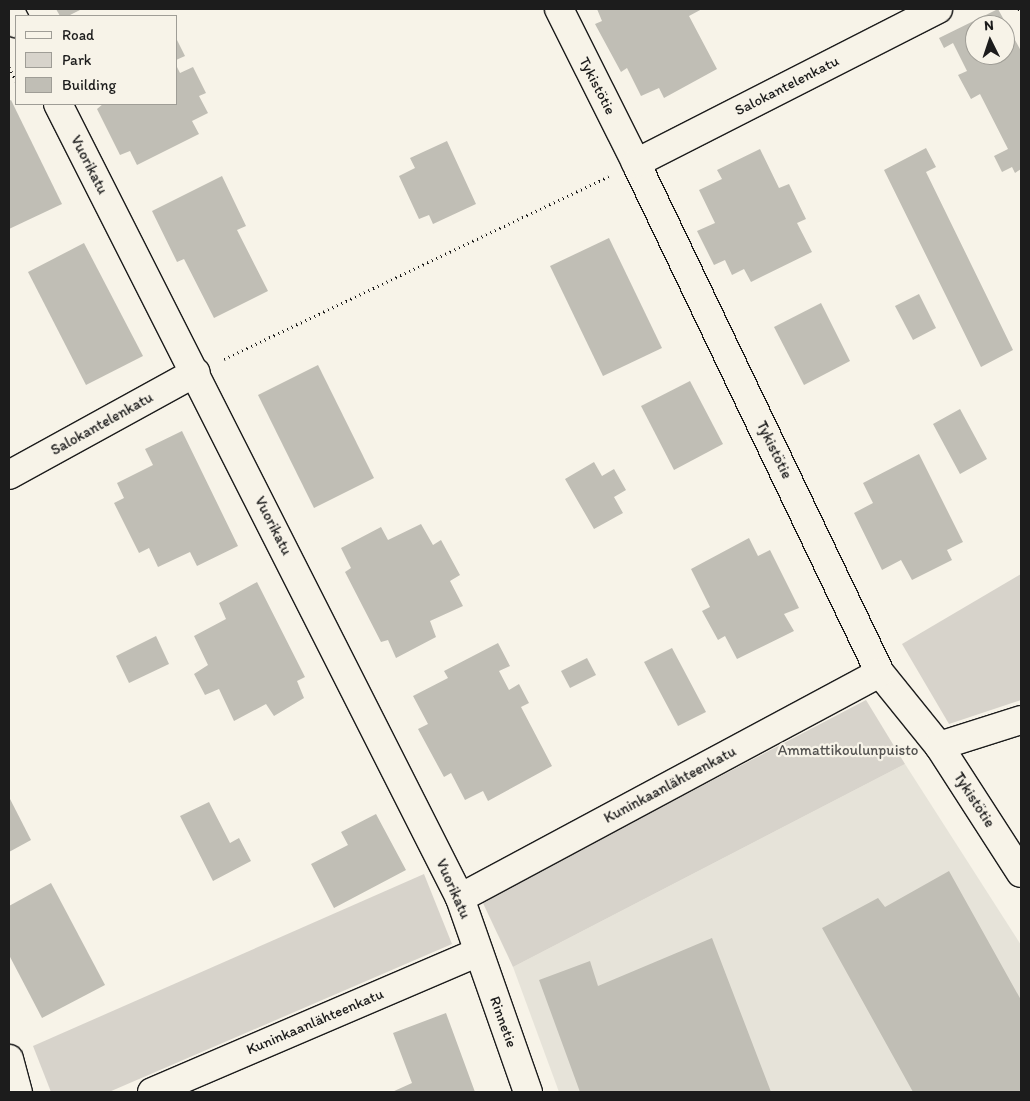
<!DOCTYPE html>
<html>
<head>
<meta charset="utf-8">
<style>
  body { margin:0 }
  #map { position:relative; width:1030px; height:1101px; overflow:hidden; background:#f7f3e8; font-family:Itim,sans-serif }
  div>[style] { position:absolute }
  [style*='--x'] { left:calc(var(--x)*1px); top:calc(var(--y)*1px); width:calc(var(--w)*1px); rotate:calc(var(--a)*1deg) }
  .built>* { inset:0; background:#e6e3d9 }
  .green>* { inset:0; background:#d7d3cb }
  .building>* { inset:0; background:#c0beb5 }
  .path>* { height:3px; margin-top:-1.5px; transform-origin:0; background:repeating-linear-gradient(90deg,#1c1c1c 0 1px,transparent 0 5px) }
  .roads { filter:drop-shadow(1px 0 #1c1c1c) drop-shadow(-1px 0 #1c1c1c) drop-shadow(0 1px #1c1c1c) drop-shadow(0 -1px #1c1c1c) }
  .street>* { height:28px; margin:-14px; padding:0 14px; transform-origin:14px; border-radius:14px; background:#f7f3e8 }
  span { translate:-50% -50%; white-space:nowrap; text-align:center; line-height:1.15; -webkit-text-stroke:4.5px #f7f3e8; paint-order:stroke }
  .street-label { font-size:15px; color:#1c1c1c }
  .park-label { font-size:15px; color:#545351 }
  .frame { position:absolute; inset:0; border:10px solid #1c1c1c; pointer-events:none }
  .legend { position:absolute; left:15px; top:15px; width:162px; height:90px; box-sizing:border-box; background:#f7f3e8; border:1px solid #9f9d96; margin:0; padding:6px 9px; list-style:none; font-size:15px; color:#1c1c1c }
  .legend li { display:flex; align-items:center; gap:10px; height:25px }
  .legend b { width:25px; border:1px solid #9f9d96 }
  .north { position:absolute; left:965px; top:15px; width:50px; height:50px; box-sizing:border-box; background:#f7f3e8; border:1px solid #9f9d96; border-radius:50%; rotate:356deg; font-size:14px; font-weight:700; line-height:20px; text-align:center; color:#1c1c1c }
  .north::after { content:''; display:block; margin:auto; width:18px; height:22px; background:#1c1c1c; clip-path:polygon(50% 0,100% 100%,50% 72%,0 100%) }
</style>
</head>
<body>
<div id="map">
  <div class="built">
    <i style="clip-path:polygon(905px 764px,1021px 945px,1021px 1092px,559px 1092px,513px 967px)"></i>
  </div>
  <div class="green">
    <i style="clip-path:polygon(1021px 574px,1021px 700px,949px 724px,902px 644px)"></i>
    <i style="clip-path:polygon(866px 700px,905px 764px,513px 967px,482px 901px)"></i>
    <i style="clip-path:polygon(424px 874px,452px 944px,109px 1092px,51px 1092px,33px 1046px)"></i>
  </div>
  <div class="building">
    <i style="clip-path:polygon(56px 9px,82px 9px,68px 16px,60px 16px)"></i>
    <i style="clip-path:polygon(597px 9px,702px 9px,689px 16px,717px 69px,664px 98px,659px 88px,641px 96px,627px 68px,621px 72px,595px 24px,602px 21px)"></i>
    <i style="clip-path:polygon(evenodd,998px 9px,1021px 51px,1021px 169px,1015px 173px,1012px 167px,1002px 172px,994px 156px,1008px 149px,980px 94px,971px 99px,958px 75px,967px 71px,953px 43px,944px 48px,939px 38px,998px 9px,975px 25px,1005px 25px,1005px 55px,975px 55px,975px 25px)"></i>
    <i style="clip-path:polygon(176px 38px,185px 56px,176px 60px)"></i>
    <i style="clip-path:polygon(176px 65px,180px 73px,193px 67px,206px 93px,199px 96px,208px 113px,192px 121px,199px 134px,137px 165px,130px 151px,120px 155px,97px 109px,103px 104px,176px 104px)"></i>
    <i style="clip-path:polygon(11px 100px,62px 204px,9px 229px,9px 101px)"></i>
    <i style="clip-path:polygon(447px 141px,476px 204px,433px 224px,429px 215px,419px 219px,399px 176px,415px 168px,410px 158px)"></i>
    <i style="clip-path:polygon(926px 148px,936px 167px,926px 172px,1013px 350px,981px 367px,884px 170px)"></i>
    <i style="clip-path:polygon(760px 149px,779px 188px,789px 184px,806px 219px,797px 223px,812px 252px,751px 282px,744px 269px,732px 275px,725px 260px,714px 265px,697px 231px,715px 223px,699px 190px,722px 179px,717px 170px)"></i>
    <i style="clip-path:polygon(222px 176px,246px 226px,237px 230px,268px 291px,214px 318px,184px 259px,177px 262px,152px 211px)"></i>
    <i style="clip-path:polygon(609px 238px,662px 348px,603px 376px,550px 266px)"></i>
    <i style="clip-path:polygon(84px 243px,143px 356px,86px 385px,28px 272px)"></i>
    <i style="clip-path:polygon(919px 294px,936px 328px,913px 340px,895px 306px)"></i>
    <i style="clip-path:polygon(821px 303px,850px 361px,804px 385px,774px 327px)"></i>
    <i style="clip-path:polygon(318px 365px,374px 478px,314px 508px,258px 395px)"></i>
    <i style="clip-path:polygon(690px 381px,723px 444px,674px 470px,641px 406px)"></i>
    <i style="clip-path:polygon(960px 409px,987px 459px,960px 474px,933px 424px)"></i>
    <i style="clip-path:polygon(182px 431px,238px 546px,197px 566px,190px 552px,158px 567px,149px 548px,139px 553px,114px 503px,124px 498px,117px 483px,153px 465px,145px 449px)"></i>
    <i style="clip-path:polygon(919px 454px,963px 542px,947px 550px,952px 560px,912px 580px,901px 560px,882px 570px,854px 513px,873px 503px,863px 483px)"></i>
    <i style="clip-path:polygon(594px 462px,602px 476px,614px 469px,626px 490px,614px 497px,623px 513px,594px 529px,565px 479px)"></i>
    <i style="clip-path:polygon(421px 524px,433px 545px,441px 540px,460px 575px,450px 581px,463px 606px,430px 621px,436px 637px,396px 658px,388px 640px,381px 642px,345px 572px,351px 568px,341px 548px,381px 527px,388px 540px)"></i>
    <i style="clip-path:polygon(749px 538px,758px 556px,770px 550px,799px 608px,784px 614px,794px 631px,737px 659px,725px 636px,718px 640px,702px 611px,710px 607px,691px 569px)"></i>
    <i style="clip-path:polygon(257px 582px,305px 677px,297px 681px,304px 698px,274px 716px,266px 704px,234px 721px,219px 689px,205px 695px,194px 674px,208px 665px,194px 636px,226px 619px,219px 603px)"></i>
    <i style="clip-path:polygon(156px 636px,169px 664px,129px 683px,116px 656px)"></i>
    <i style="clip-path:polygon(498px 643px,510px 666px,499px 671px,509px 690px,519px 684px,529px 703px,521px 707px,552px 766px,488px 801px,483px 791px,465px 800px,451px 773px,444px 777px,418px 729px,428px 724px,413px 696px,448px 678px,444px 671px)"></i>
    <i style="clip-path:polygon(672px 648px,706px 712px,678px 726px,644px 662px)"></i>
    <i style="clip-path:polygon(587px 658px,596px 675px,570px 688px,561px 671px)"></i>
    <i style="clip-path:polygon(9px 797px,31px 840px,9px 852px)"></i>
    <i style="clip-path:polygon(209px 802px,230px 843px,239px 838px,251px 861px,213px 881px,180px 816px)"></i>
    <i style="clip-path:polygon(376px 814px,406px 870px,334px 908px,311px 864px,348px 845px,341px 832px)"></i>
    <i style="clip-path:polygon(949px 871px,1021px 1000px,1021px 1092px,913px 1092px,822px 928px,878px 898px,885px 907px)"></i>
    <i style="clip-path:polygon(51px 883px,105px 985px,42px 1018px,9px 955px,9px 906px)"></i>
    <i style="clip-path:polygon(712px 938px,771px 1092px,580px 1092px,539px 980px,590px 961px,598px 986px)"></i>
    <i style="clip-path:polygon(446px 1013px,475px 1092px,392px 1092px,412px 1083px,393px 1033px)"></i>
  </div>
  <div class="path">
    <i style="--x:1019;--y:9;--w:4;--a:63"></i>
    <i style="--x:9;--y:67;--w:16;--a:63"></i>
    <i style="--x:224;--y:359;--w:426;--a:-25.4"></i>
  </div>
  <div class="roads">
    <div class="street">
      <i style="--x:9;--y:9;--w:16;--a:63"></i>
      <i style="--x:559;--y:9;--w:172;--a:63.4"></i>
      <i style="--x:636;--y:163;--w:565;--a:64.43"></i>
      <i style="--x:880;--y:673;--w:94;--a:51.1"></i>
      <i style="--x:939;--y:746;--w:151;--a:57.2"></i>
      <i style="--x:58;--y:104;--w:890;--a:63.15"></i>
      <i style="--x:460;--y:898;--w:206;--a:70.7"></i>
      <i style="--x:636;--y:163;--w:339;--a:-27"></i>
      <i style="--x:9;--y:475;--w:213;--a:-28.8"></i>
      <i style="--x:939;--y:746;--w:86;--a:-17.6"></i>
      <i style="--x:460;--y:898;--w:476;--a:-28.2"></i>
      <i style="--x:9;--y:1059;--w:34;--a:75"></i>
      <i style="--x:152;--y:1092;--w:355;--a:-23.2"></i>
    </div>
  </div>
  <div class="street-label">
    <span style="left:597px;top:86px;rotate:63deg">Tykistötie</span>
    <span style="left:787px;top:86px;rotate:-27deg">Salokantelenkatu</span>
    <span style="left:89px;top:165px;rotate:63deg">Vuorikatu</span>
    <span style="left:102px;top:424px;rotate:-29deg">Salokantelenkatu</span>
    <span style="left:774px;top:450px;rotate:64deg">Tykistötie</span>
    <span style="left:273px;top:526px;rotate:63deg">Vuorikatu</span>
    <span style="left:670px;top:785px;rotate:-28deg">Kuninkaanlähteenkatu</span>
    <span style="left:974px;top:800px;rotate:57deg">Tykistötie</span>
    <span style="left:453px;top:889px;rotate:66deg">Vuorikatu</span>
    <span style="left:315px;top:1022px;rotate:-23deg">Kuninkaanlähteenkatu</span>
    <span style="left:503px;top:1022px;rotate:70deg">Rinnetie</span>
  </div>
  <div class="park-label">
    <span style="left:848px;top:751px">Ammattikoulunpuisto</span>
  </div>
  <div class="frame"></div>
  <ul class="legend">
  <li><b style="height:6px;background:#f7f3e8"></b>Road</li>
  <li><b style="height:14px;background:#d7d3cb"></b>Park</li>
  <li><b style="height:14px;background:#c0beb5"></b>Building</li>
  </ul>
  <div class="north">N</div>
</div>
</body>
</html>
